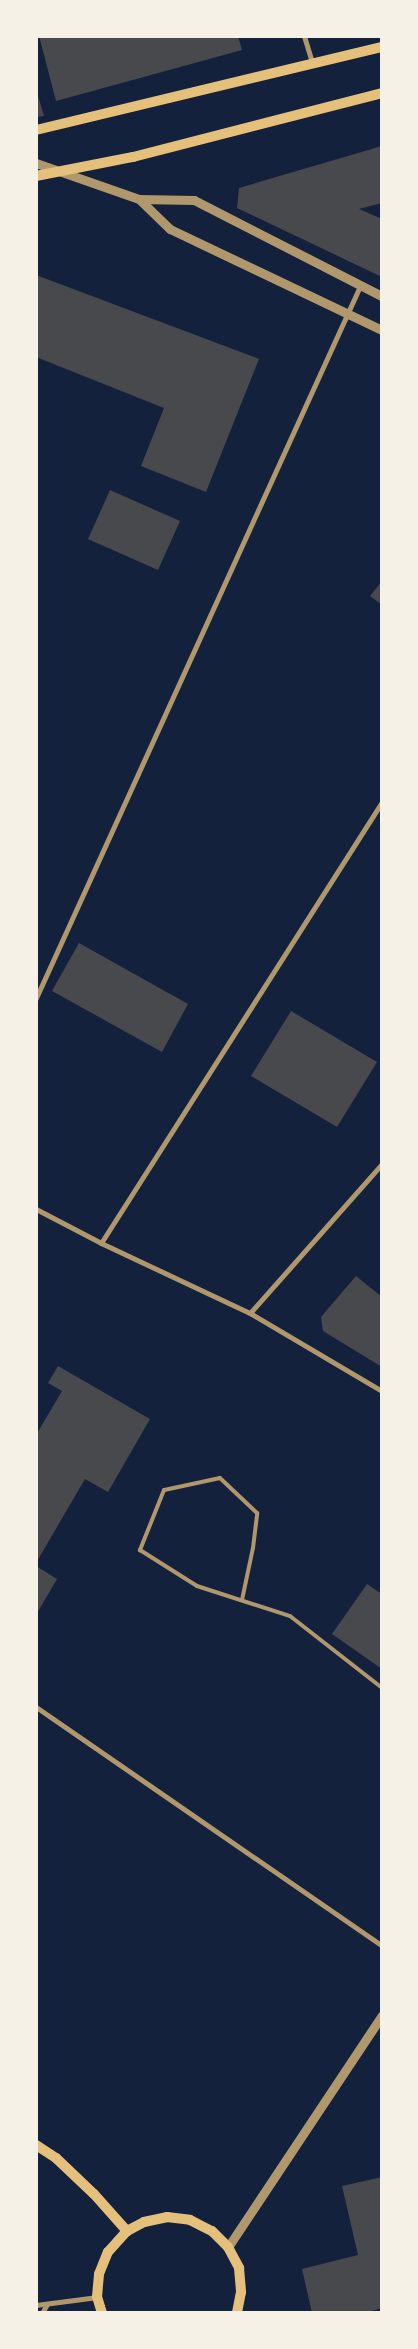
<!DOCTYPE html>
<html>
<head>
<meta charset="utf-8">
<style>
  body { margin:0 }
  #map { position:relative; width:418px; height:2349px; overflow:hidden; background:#14213d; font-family:"Exo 2",sans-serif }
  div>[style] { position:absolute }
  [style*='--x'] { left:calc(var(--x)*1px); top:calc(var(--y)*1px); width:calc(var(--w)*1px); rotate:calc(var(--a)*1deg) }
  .building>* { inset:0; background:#48494c }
  .service>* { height:4px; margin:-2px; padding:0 2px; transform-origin:2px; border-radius:2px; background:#b1986c }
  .minor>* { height:5px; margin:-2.5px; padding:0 2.5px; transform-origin:2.5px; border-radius:2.5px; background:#b1986c }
  .tertiary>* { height:9px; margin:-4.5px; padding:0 4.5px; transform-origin:4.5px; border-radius:4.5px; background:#b1986c }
  .secondary>* { height:10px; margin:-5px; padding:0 5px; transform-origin:5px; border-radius:5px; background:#e5c07b }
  span { translate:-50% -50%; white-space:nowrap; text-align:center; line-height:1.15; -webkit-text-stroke:4px #f6f1e7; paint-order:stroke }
  .frame { position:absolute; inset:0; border:38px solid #f6f1e7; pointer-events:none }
</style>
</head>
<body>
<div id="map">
  <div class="building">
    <i style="clip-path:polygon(39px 36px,238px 36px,242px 50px,56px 101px)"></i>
    <i style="clip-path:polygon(36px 89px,44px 116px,36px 117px)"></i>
    <i style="clip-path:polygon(382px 146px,382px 203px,359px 209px,382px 219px,382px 277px,237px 208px,239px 188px)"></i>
    <i style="clip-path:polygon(36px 275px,259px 359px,206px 492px,141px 466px,164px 408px,36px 357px)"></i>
    <i style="clip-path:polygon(110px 490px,180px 521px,158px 570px,88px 539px)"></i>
    <i style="clip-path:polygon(382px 581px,382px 605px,370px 596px)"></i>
    <i style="clip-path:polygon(79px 943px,188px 1004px,162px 1052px,52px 991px)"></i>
    <i style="clip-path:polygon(291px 1011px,377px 1062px,337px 1127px,251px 1076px)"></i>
    <i style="clip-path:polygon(356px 1276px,382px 1297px,382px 1367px,323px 1331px,321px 1317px)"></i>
    <i style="clip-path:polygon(58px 1366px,150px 1419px,108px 1492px,85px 1479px,36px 1563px,36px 1435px,62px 1391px,48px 1383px)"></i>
    <i style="clip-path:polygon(36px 1566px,57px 1579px,36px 1615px)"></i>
    <i style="clip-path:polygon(367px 1584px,382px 1594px,382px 1669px,332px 1634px)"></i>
    <i style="clip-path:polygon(382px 2177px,382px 2308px,364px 2313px,312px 2313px,302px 2269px,358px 2255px,342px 2186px)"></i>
  </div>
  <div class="service">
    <i style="--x:242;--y:1600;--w:53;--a:-78.1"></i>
    <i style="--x:253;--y:1548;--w:35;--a:-83"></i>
    <i style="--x:257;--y:1513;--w:51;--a:-136.6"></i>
    <i style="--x:220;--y:1478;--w:57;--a:167.9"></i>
    <i style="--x:164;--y:1490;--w:65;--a:111.8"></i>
    <i style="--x:140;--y:1550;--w:67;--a:32.3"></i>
    <i style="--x:197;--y:1586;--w:98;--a:17.9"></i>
    <i style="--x:290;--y:1616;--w:117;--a:38"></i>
  </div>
  <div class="minor">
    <i style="--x:304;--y:36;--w:30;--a:73"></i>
    <i style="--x:36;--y:998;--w:782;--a:-65.53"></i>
    <i style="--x:36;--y:1209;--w:73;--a:27.6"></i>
    <i style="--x:101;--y:1243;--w:165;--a:25.2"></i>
    <i style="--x:250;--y:1313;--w:153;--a:30.6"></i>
    <i style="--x:101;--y:1243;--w:523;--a:-57.5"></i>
    <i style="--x:250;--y:1313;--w:199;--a:-48.5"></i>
    <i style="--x:36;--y:1707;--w:421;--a:34.6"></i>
    <i style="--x:36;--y:2305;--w:62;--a:-7.5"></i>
    <i style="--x:42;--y:2313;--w:10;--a:-61"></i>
  </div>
  <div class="tertiary">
    <i style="--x:36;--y:163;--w:109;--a:19.3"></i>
    <i style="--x:139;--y:199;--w:43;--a:44.1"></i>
    <i style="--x:170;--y:229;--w:235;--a:25.5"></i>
    <i style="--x:139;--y:199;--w:55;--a:1"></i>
    <i style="--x:194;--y:200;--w:211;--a:27.1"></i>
    <i style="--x:228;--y:2247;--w:278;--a:-56.4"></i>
  </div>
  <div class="secondary">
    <i style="--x:36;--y:130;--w:356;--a:-13.5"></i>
    <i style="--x:36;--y:176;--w:99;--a:-11.1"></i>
    <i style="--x:133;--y:157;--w:257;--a:-14.4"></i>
    <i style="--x:36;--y:2145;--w:24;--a:33"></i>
    <i style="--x:56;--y:2158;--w:52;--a:43.5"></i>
    <i style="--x:94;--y:2194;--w:50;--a:48.3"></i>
    <i style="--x:102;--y:2313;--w:17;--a:-107"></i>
    <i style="--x:97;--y:2297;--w:23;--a:-85"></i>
    <i style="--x:99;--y:2274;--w:24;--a:-68"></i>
    <i style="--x:108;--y:2252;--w:28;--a:-48"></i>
    <i style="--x:127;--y:2231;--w:19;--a:-28"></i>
    <i style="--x:144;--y:2222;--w:24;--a:-12"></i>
    <i style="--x:167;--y:2217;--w:23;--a:7"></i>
    <i style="--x:190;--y:2220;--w:25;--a:27"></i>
    <i style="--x:212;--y:2231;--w:23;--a:45"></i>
    <i style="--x:228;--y:2247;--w:24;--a:62"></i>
    <i style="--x:239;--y:2268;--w:24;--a:85"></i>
    <i style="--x:241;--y:2292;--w:21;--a:101"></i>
  </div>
  <div class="frame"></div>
</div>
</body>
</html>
